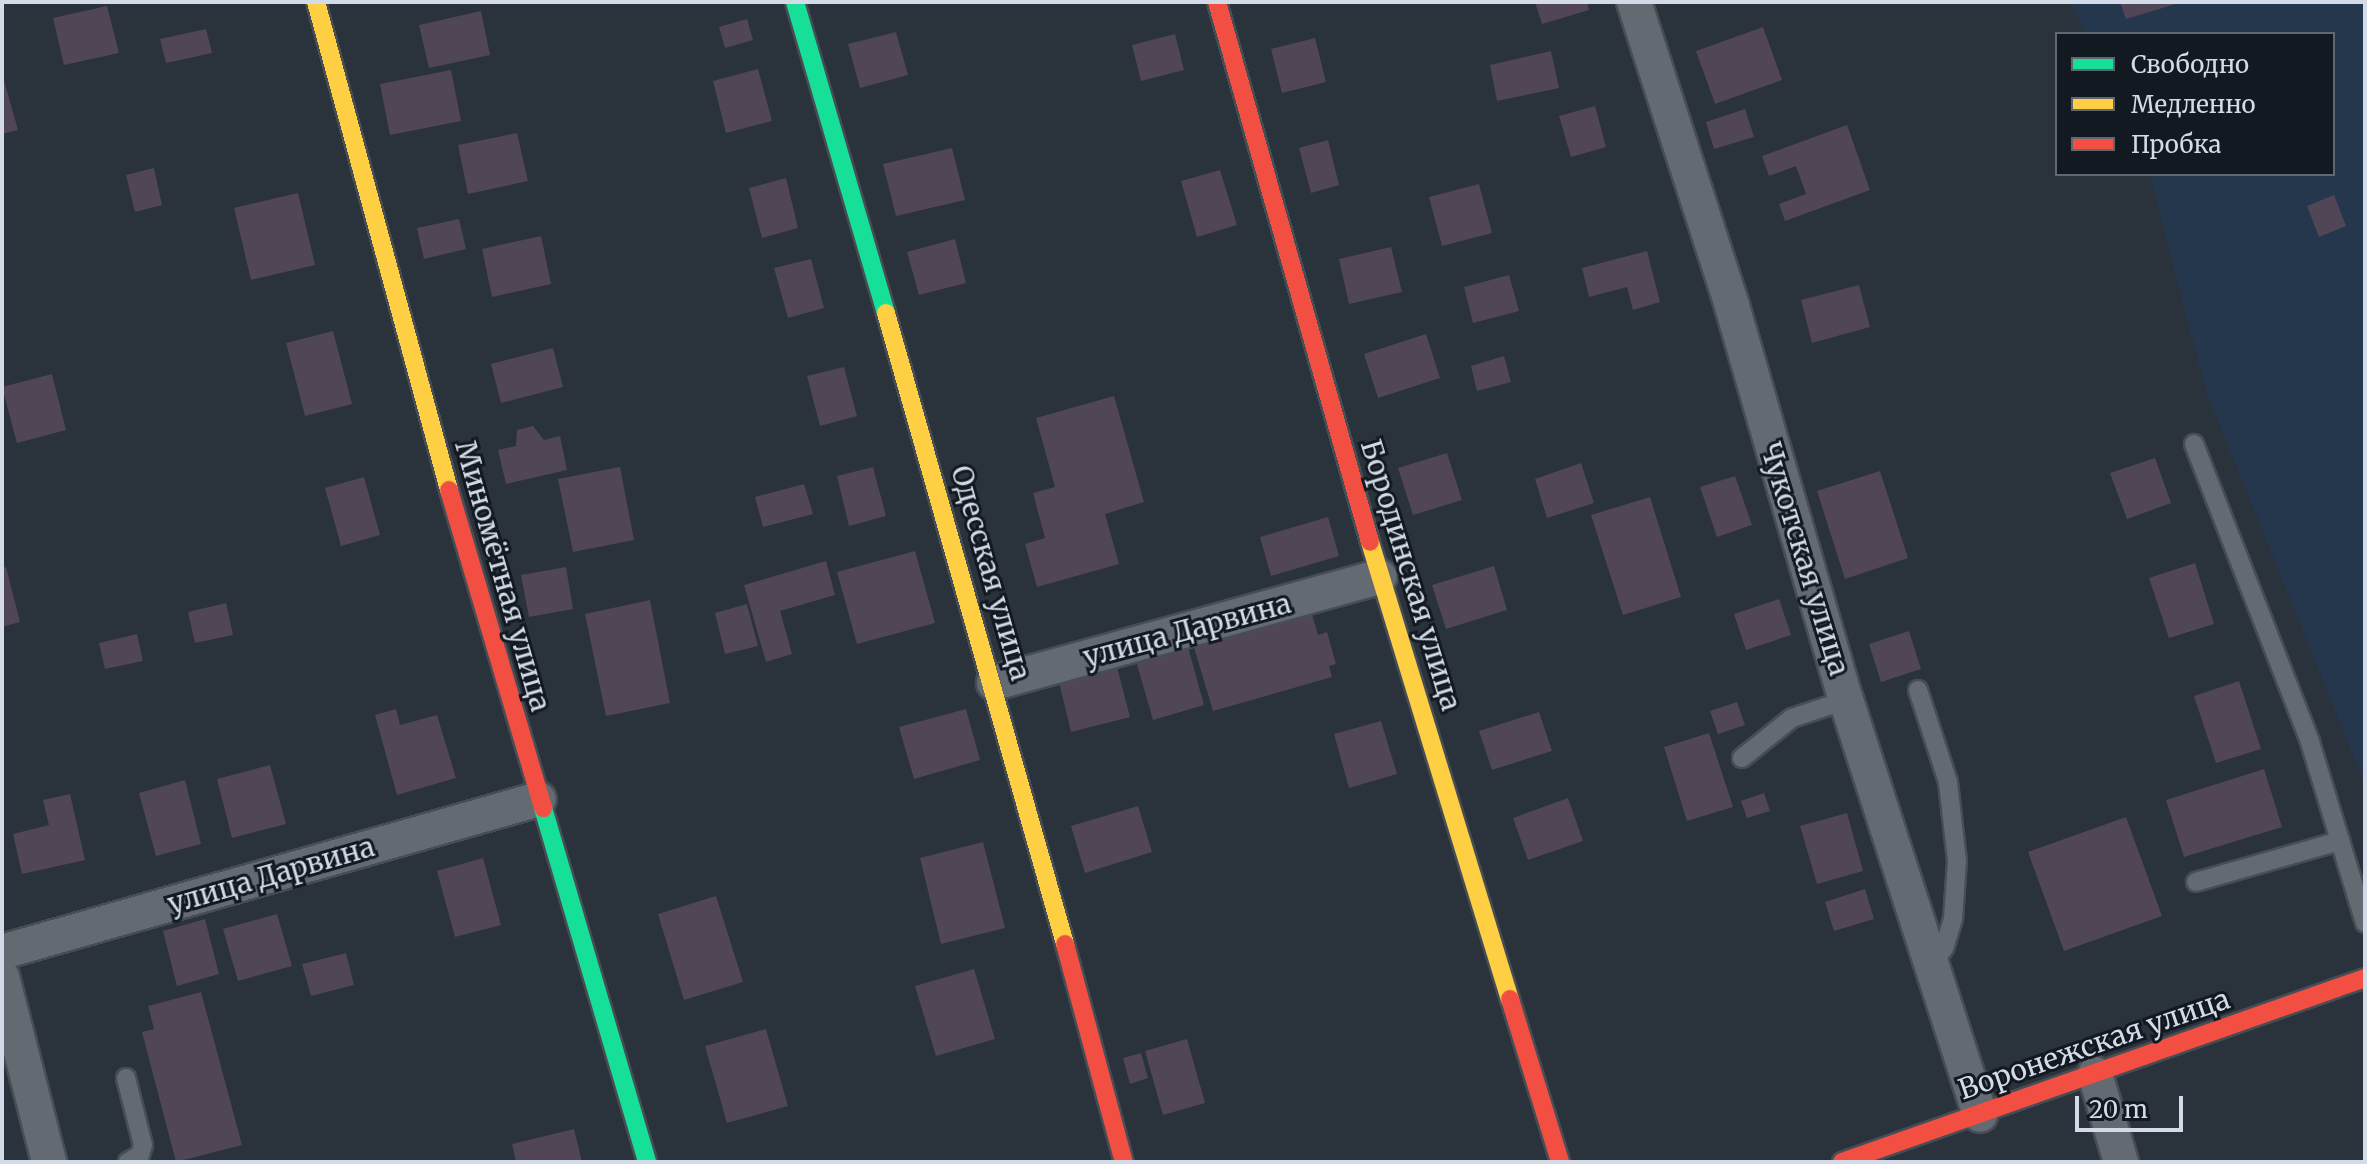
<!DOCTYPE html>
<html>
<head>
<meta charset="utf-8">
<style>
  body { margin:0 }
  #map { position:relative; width:2367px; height:1164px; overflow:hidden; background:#2a323b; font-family:Merriweather,serif }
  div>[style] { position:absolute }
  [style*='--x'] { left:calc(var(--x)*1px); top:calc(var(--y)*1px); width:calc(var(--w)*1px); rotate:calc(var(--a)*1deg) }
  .built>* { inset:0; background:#25374c }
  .building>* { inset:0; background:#514655 }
  .roads { filter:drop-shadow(2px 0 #464d55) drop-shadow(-2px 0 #464d55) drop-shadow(0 2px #464d55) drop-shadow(0 -2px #464d55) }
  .lane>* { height:18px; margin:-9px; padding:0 9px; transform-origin:9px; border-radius:9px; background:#646a71 }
  .street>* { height:34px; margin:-17px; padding:0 17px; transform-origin:17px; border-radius:17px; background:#646a71 }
  .fast>* { height:18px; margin:-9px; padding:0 9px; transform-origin:9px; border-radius:9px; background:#16e098 }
  .slow>* { height:18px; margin:-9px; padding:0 9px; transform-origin:9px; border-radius:9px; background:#ffcf43 }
  .jam>* { height:18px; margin:-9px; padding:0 9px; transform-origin:9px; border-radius:9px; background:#f24e42 }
  span { translate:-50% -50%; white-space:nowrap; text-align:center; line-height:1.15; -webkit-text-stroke:6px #121921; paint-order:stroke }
  .street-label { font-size:28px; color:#d2dbe7 }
  .frame { position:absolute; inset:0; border:4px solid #d2dbe7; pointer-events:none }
  .legend { position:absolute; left:2055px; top:32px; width:280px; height:144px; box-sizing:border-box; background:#121921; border:2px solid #5f6770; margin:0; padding:10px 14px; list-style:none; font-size:24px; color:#d2dbe7 }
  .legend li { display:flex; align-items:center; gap:16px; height:40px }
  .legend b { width:40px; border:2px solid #5f6770 }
  .scale { position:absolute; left:2075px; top:1096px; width:108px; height:36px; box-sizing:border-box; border:4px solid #d2dbe7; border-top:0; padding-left:10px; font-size:24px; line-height:28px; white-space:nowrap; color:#d2dbe7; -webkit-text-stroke:6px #121921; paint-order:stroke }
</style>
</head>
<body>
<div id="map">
  <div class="built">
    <i style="clip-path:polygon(2070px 2px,2365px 2px,2365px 785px,2205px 388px,2150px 174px,2333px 174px,2333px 34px,2086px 34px)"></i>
  </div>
  <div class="building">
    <i style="clip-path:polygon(1535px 2px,1587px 2px,1589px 10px,1542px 24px)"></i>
    <i style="clip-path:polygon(2120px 2px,2179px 2px,2179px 3px,2126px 19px)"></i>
    <i style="clip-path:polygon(107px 6px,119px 53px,64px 65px,53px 18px)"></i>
    <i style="clip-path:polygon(481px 11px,490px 55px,429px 68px,419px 25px)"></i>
    <i style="clip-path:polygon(747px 19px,753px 40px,725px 48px,719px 27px)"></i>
    <i style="clip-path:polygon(1763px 27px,1782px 80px,1715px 104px,1696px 51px)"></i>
    <i style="clip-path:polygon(206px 29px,212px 53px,166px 63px,160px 39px)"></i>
    <i style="clip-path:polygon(896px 32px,908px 75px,860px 88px,848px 44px)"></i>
    <i style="clip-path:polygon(1175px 34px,1184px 70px,1141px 81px,1132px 45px)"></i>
    <i style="clip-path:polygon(1315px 38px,1326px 82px,1282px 93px,1271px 49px)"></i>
    <i style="clip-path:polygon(1551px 51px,1559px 88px,1497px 101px,1490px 65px)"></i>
    <i style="clip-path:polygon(758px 69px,772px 121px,726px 133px,713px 81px)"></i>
    <i style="clip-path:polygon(451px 70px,461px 121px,390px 135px,380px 84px)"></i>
    <i style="clip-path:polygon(3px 77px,18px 130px,2px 134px,2px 78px)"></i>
    <i style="clip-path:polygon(1595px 106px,1606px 147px,1571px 157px,1559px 116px)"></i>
    <i style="clip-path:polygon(1745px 109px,1754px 137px,1714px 149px,1706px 122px)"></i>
    <i style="clip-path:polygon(1847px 125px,1870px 190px,1785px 221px,1779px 204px,1806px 194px,1796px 166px,1769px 176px,1762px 156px)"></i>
    <i style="clip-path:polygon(517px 133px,528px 181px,468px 194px,458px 145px)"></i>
    <i style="clip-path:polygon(1328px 140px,1339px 185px,1311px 193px,1299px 148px)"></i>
    <i style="clip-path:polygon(952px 148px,965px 200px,896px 216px,883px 164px)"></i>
    <i style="clip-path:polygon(154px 168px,162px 205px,135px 212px,126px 175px)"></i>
    <i style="clip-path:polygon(1220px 170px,1237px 225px,1197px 237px,1181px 181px)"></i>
    <i style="clip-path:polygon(786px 178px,798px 228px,762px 238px,749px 188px)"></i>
    <i style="clip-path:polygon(1479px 184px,1492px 233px,1442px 246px,1429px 197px)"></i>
    <i style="clip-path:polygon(298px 193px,315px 265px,251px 280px,234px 208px)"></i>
    <i style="clip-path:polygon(2334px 195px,2346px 226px,2319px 237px,2307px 206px)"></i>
    <i style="clip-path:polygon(459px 219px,466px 249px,424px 259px,417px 228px)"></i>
    <i style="clip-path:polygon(541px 236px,551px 284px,492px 297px,482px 249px)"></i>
    <i style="clip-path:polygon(955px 239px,966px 283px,919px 295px,907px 252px)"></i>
    <i style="clip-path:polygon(1391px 247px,1402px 292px,1349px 304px,1339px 259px)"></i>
    <i style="clip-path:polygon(1647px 251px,1660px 302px,1633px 310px,1627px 287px,1589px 297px,1582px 268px)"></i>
    <i style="clip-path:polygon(811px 259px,824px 308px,788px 318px,774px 268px)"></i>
    <i style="clip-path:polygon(1509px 275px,1519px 311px,1473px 323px,1464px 287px)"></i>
    <i style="clip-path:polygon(1859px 285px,1870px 327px,1812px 343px,1801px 300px)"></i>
    <i style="clip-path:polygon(333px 331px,352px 404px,305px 416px,286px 343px)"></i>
    <i style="clip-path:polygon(1426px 334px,1440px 378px,1378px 398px,1364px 354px)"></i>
    <i style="clip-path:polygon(553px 348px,563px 387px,501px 403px,491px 364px)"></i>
    <i style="clip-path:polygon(1504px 356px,1511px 382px,1477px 391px,1471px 366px)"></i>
    <i style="clip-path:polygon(844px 367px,857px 416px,820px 426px,807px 376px)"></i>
    <i style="clip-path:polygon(52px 374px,66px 430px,17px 443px,2px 387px)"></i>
    <i style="clip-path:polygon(1114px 396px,1144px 502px,1105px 514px,1119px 564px,1037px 587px,1025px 544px,1045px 538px,1033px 493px,1055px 487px,1036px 418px)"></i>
    <i style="clip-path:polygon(533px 426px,544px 440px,560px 436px,567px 470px,506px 484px,498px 450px,516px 446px,517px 430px)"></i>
    <i style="clip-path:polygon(1447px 453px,1462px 500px,1413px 515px,1398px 468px)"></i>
    <i style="clip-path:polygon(2155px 458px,2171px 503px,2127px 519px,2110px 473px)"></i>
    <i style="clip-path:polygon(1581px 463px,1594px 503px,1547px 518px,1535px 479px)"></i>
    <i style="clip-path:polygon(620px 467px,634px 540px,573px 552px,558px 479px)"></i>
    <i style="clip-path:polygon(873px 467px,886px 516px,849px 526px,837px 476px)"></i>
    <i style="clip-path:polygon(1880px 471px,1908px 558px,1845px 579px,1817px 491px)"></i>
    <i style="clip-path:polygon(1735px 476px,1752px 525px,1717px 537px,1700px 487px)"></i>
    <i style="clip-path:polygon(364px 477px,380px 535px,341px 546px,325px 488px)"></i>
    <i style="clip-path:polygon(804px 484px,813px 514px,763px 527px,755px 497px)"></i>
    <i style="clip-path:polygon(1650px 497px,1681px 597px,1623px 615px,1591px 515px)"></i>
    <i style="clip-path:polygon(1328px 517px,1339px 556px,1271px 576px,1260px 537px)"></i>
    <i style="clip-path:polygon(915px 551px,935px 623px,857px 644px,837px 572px)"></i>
    <i style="clip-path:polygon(826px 561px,835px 595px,780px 611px,792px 654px,766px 662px,744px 585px)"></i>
    <i style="clip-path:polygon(2195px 563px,2214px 624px,2169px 638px,2149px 578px)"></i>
    <i style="clip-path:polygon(1494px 566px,1507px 610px,1446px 629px,1432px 585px)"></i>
    <i style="clip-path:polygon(6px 567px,20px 622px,2px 627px,2px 568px)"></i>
    <i style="clip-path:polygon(566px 567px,573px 609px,529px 617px,521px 575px)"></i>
    <i style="clip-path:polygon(1779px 599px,1791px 635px,1746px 650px,1734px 614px)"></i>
    <i style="clip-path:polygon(650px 600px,670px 703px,606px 716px,585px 614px)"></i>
    <i style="clip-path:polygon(226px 603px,233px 635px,195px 643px,188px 612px)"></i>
    <i style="clip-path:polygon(747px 604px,758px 646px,725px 654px,715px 613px)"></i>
    <i style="clip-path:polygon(1311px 611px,1318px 635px,1327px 632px,1336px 664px,1329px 666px,1332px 677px,1213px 711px,1193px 644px)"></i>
    <i style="clip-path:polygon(1909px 631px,1921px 669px,1881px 682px,1869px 644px)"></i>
    <i style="clip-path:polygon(137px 634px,143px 661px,105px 669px,99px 643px)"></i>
    <i style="clip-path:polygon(1188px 647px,1204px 705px,1153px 720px,1136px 661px)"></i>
    <i style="clip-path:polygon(1117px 667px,1130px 717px,1071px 732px,1059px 682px)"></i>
    <i style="clip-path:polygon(2239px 681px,2261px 749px,2216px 763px,2194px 696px)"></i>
    <i style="clip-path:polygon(1737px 702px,1745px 725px,1718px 734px,1710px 711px)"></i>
    <i style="clip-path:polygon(396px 709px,400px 725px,437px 715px,456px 778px,397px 795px,375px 715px)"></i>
    <i style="clip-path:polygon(966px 709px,980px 760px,914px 779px,899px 727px)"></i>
    <i style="clip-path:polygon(1539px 712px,1552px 751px,1492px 770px,1479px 731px)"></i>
    <i style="clip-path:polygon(1381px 721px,1397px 774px,1349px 788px,1334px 734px)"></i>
    <i style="clip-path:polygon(1709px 733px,1733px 807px,1687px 821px,1664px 747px)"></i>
    <i style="clip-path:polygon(270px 765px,286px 824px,232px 838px,217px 779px)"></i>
    <i style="clip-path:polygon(2264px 769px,2282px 827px,2184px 857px,2166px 800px)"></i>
    <i style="clip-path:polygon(185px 780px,201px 844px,156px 856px,139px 793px)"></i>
    <i style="clip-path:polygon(1764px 793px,1770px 811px,1747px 818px,1741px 801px)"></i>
    <i style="clip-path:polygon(70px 794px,85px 860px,22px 874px,13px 834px,49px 825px,43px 800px)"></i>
    <i style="clip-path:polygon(1568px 798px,1583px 841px,1528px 860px,1513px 818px)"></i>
    <i style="clip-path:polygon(1138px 806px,1152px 852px,1085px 873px,1071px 826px)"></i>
    <i style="clip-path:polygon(1847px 813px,1863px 871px,1817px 884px,1800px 826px)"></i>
    <i style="clip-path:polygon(2126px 817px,2162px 916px,2064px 951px,2028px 852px)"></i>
    <i style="clip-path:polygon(983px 842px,1005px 928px,941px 944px,920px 858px)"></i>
    <i style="clip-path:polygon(483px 858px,501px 925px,455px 937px,437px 871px)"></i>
    <i style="clip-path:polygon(1865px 889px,1874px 919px,1834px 931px,1825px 902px)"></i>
    <i style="clip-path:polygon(716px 896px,743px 982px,684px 1000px,658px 914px)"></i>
    <i style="clip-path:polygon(277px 914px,292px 966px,238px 981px,223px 929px)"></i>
    <i style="clip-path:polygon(205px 919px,219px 974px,177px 986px,163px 931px)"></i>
    <i style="clip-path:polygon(346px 953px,354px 985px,311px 996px,302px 964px)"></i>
    <i style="clip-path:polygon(974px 969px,995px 1039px,936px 1056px,915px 986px)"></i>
    <i style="clip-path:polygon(201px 992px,242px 1145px,176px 1162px,142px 1032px,154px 1029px,148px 1006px)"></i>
    <i style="clip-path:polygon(766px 1029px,788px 1106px,727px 1123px,705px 1046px)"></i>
    <i style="clip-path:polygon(1187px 1039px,1205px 1103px,1163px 1115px,1145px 1051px)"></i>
    <i style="clip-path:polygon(1141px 1053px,1148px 1078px,1130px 1084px,1123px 1058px)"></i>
    <i style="clip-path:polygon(574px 1129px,582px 1162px,516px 1162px,512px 1144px)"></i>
  </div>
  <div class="roads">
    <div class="lane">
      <i style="--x:2194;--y:444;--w:320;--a:68.7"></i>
      <i style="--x:2310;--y:742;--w:189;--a:73.1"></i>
      <i style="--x:1918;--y:690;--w:97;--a:71.9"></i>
      <i style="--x:1948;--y:782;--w:80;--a:83.5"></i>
      <i style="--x:1957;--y:861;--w:58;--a:93.9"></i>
      <i style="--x:1953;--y:919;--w:30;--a:107"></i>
      <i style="--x:1944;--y:948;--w:20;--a:127"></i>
      <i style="--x:1742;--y:758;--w:64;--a:-38.7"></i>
      <i style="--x:1792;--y:718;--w:57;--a:-18.4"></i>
      <i style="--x:2196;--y:882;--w:150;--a:-15.9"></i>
      <i style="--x:126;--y:1078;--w:69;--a:75.8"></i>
      <i style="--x:143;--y:1145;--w:10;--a:107"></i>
      <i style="--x:140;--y:1155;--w:14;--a:150"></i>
    </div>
    <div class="street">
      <i style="--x:1634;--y:2;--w:319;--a:72.1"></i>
      <i style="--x:1732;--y:306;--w:410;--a:73.9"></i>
      <i style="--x:1846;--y:700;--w:436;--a:72.1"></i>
      <i style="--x:994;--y:683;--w:400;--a:-15.4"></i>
      <i style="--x:2;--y:952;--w:558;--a:-15.9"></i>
      <i style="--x:2;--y:977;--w:191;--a:75.7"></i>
      <i style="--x:2095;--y:1074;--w:92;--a:73.5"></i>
    </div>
    <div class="fast">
      <i style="--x:795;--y:2;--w:324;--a:73.7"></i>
      <i style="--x:543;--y:808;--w:369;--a:73.6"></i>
    </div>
    <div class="slow">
      <i style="--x:316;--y:2;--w:506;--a:74.75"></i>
      <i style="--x:886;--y:313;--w:656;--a:74.16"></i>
      <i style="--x:1370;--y:542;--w:478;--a:73"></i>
    </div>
    <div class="jam">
      <i style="--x:1217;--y:2;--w:561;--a:74.18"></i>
      <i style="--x:449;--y:490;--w:332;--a:73.5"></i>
      <i style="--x:1065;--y:944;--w:226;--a:74.9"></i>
      <i style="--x:1510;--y:999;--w:170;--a:72.9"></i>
      <i style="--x:1842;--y:1162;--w:554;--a:-19.38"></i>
    </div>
  </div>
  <div class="street-label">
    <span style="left:1805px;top:559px;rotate:73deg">Чукотская улица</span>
    <span style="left:991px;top:573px;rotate:74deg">Одесская улица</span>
    <span style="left:1411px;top:575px;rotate:73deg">Бородинская улица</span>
    <span style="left:503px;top:576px;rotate:74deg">Миномётная улица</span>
    <span style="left:1187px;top:630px;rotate:-15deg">улица Дарвина</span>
    <span style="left:271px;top:875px;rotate:-16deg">улица Дарвина</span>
    <span style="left:2094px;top:1044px;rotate:-19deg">Воронежская улица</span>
  </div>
  <div class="frame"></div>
  <ul class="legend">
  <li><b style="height:10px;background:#16e098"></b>Свободно</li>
  <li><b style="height:10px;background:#ffcf43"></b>Медленно</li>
  <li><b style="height:10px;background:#f24e42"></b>Пробка</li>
  </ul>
  <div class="scale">20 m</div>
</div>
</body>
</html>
